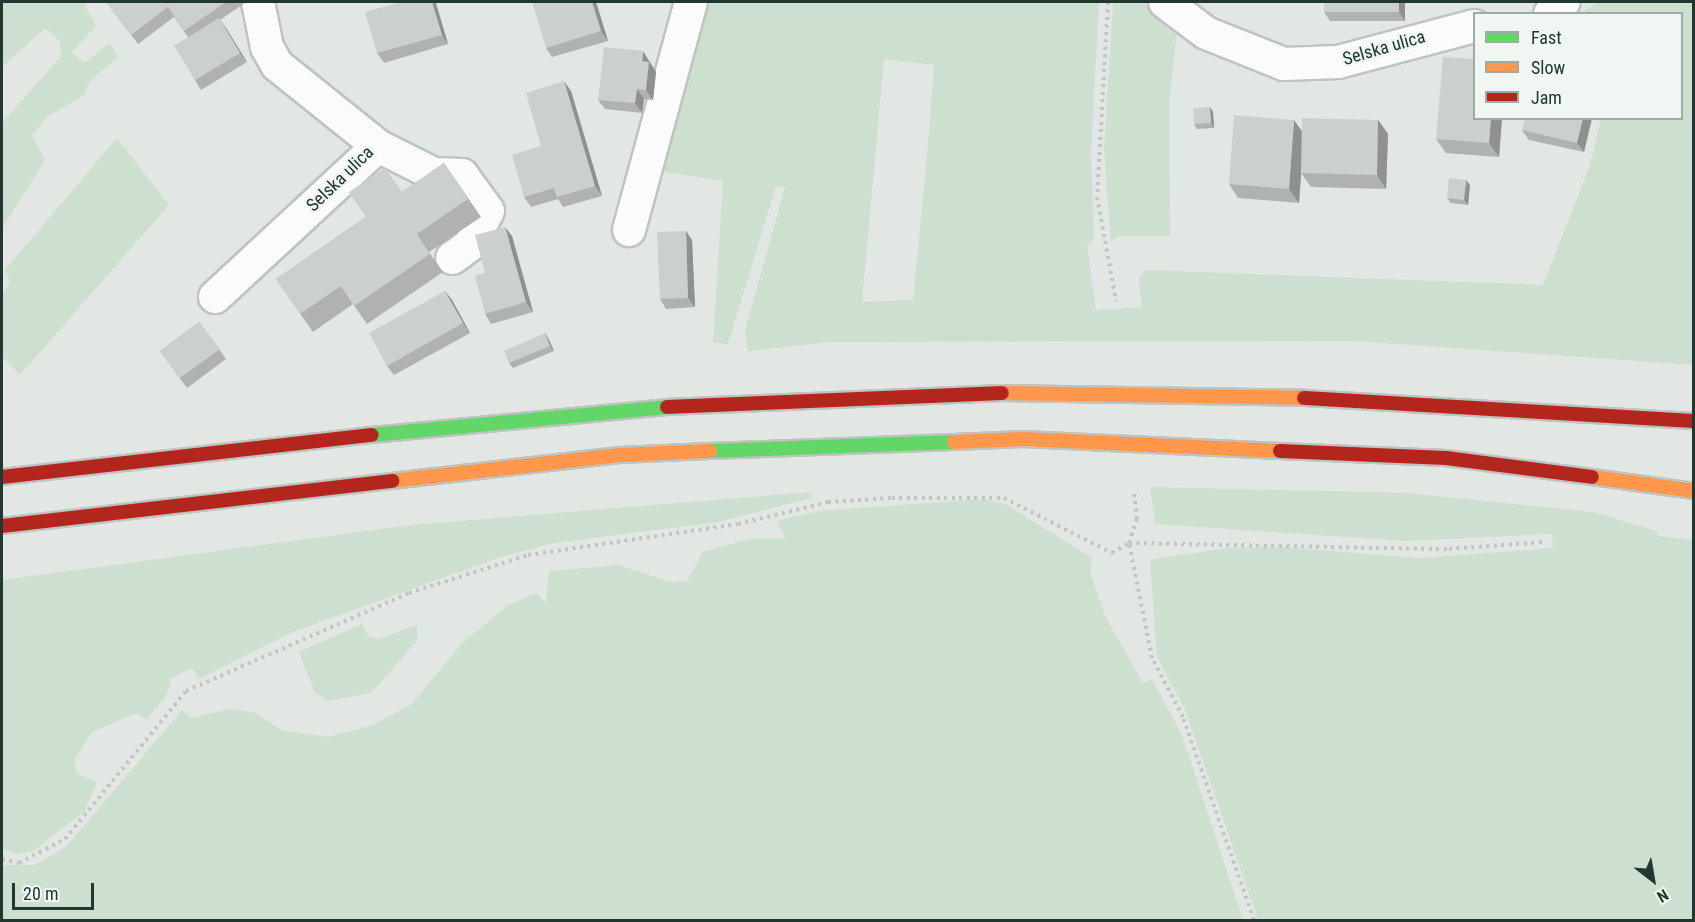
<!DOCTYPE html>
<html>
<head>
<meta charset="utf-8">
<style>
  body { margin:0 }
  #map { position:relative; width:1695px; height:922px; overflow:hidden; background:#e2e7e4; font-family:"Roboto Condensed",sans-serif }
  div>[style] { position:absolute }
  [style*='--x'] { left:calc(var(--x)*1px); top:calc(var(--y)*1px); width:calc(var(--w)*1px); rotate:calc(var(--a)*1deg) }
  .green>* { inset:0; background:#cddfcf }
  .path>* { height:4px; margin-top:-2px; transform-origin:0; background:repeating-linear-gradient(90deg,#bfc7c3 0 3px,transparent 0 7.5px) }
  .roads { filter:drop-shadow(2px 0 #bfc4c1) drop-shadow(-2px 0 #bfc4c1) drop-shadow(0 2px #bfc4c1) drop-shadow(0 -2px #bfc4c1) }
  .street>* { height:32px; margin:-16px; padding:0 16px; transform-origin:16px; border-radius:16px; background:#fbfbfb }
  .fast>* { height:14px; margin:-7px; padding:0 7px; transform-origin:7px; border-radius:7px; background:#63d668 }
  .slow>* { height:14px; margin:-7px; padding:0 7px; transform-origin:7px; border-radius:7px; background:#ff974d }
  .jam>* { height:14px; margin:-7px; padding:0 7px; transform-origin:7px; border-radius:7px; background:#b3261e }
  .wall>* { inset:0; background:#afb2b0 }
  .shaded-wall>* { inset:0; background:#8e9190 }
  .building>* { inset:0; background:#cbcfcd }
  span { translate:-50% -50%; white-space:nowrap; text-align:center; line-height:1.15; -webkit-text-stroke:5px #f0f6f2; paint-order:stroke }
  .street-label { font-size:18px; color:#22372f }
  .frame { position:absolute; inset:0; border:3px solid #22372f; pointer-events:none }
  .legend { position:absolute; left:1473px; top:12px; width:210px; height:108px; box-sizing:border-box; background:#f0f6f2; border:2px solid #9eaaa4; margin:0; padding:8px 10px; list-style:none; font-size:18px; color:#22372f }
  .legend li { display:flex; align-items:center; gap:12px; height:30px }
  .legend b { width:30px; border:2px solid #9eaaa4 }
  .north { position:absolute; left:1623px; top:850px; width:60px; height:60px; -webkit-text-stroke:4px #f0f6f2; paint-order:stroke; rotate:149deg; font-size:16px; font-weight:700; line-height:24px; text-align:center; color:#22372f }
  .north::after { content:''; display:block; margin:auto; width:21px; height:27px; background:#22372f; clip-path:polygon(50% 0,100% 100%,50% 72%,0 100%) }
  .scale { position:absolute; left:12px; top:883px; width:82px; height:27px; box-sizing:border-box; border:3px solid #22372f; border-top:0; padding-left:8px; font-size:18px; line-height:21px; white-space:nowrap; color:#22372f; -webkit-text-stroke:4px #f0f6f2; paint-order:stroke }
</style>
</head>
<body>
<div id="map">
  <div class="green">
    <i style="clip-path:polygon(2px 2px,83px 2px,96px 26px,72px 52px,84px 63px,110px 43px,118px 57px,90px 81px,84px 95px,47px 117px,32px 135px,45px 160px,2px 229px,2px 123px,61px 56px,60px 41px,45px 28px,3px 66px)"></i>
    <i style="clip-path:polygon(evenodd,699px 2px,1099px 2px,1091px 151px,1094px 238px,1087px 245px,1096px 310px,1142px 307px,1139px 279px,1145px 270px,1543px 285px,1590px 165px,1601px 119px,1682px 118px,1682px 14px,1581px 13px,1598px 2px,1693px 2px,1693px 365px,1354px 341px,830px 342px,748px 351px,745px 330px,785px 187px,776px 186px,728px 344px,713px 343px,723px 181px,657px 171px,699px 2px,884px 59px,934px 65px,927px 156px,913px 300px,862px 302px,884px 59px)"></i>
    <i style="clip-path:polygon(1113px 2px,1165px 2px,1179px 14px,1169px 104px,1170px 236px,1120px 236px,1111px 242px,1104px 148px)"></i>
    <i style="clip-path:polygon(117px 138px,169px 205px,20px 375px,2px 357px,2px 295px,10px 282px,5px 270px)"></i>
    <i style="clip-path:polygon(1150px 487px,1406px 493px,1593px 512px,1657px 531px,1658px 536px,1693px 540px,1693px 920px,1258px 920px,1184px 707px,1157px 657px,1150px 560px,1227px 548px,1279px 547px,1421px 558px,1553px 548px,1552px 534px,1404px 541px,1155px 524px)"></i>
    <i style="clip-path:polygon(812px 492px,811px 498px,719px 522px,554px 543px,498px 558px,295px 631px,199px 679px,192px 668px,171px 679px,166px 696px,146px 720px,137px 713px,92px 732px,75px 759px,76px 772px,97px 783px,84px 812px,33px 851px,17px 854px,2px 849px,2px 580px,411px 525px)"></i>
    <i style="clip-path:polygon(983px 499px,1005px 504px,1092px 558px,1090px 572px,1105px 616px,1143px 683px,1152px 679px,1182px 735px,1243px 920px,2px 920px,2px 865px,35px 865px,67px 846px,182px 710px,191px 718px,230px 709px,256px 713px,281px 730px,328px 737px,373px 725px,412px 704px,462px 643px,508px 605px,536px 593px,546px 603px,549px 571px,618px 565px,672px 582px,687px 581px,703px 552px,749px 539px,785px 538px,777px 521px,819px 511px)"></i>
    <i style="clip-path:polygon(362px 624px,368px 636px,378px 639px,417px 625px,417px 641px,371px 693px,328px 701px,315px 693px,299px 652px)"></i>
  </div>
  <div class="path">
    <i style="--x:1108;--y:2;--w:195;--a:93.2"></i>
    <i style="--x:1097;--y:197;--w:106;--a:79.6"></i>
    <i style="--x:2;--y:859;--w:17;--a:13"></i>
    <i style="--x:19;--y:863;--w:52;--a:-27.6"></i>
    <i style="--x:65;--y:839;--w:191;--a:-50.7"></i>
    <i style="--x:186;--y:691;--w:244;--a:-23.7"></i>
    <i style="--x:409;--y:593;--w:125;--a:-17.7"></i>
    <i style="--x:528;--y:555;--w:212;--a:-8.4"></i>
    <i style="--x:738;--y:524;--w:93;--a:-13.7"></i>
    <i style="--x:828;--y:502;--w:64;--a:-3.6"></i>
    <i style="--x:892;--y:498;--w:112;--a:0"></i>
    <i style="--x:1004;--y:498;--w:121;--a:27"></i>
    <i style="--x:1112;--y:553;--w:20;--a:-30"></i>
    <i style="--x:1129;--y:543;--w:25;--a:-72"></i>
    <i style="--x:1137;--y:519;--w:29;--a:-96"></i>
    <i style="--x:1254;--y:920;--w:215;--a:-109.3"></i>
    <i style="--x:1183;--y:717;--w:67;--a:-117.7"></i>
    <i style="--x:1152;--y:658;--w:117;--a:-101.3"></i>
    <i style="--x:1129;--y:543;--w:320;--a:1.1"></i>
    <i style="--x:1449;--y:549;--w:96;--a:-4.2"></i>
  </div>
  <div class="roads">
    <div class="street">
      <i style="--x:1165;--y:2;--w:51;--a:37.1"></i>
      <i style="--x:1206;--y:33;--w:84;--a:21.7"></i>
      <i style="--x:1284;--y:64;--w:54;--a:-2.1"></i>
      <i style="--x:1338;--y:62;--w:141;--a:-14.8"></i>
      <i style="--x:1550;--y:14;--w:18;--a:-41"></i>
      <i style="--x:378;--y:146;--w:63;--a:26.6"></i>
      <i style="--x:434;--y:174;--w:28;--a:2"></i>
      <i style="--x:462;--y:175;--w:44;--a:54.2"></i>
      <i style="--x:488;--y:211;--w:38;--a:118"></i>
      <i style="--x:470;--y:245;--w:22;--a:144"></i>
      <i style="--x:629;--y:230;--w:236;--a:-74.8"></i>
      <i style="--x:215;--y:297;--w:222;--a:-42.8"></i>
      <i style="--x:378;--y:146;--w:129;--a:-141.3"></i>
      <i style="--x:277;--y:65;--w:21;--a:-119"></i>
      <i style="--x:267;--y:47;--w:46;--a:-101.3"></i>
    </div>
    <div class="fast">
      <i style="--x:372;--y:435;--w:296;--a:-5.4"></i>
      <i style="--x:710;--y:451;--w:244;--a:-2.1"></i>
    </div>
    <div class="slow">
      <i style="--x:1002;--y:393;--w:302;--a:0.9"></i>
      <i style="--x:954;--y:442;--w:69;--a:-2.5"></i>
      <i style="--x:1023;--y:439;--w:257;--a:2.7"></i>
      <i style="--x:1592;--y:477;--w:103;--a:7.8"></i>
      <i style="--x:392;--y:481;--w:229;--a:-6.5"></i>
      <i style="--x:620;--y:455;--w:90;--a:-2.5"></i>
    </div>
    <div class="jam">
      <i style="--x:1304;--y:398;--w:391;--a:3.4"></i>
      <i style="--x:667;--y:407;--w:335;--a:-2.4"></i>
      <i style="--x:1280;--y:451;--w:166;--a:2.4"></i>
      <i style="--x:1446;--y:458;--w:147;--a:7.4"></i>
      <i style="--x:2;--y:477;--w:372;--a:-6.5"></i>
      <i style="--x:2;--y:526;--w:393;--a:-6.6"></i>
    </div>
  </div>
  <div class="wall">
    <i style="clip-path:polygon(106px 2px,173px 4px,176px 2px,246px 2px,220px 20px,247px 62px,201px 90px,195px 80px,188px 37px,174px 17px,138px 44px)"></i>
    <i style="clip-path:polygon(402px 2px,435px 2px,448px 44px,384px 63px,377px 53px)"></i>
    <i style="clip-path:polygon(596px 2px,608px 41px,552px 57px,546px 48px)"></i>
    <i style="clip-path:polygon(1405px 2px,1405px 21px,1330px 21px,1324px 12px)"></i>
    <i style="clip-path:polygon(650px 61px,649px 62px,656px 72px,653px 100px,644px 99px,642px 113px,605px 109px,598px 100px)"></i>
    <i style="clip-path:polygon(571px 91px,602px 196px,563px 207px,558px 199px,531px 207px,524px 197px,541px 146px)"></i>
    <i style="clip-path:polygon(1210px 107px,1213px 112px,1214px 128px,1197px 129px,1194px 124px)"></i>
    <i style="clip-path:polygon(1474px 118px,1502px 118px,1499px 157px,1446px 153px,1436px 139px)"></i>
    <i style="clip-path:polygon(1592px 118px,1584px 152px,1529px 140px,1522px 130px)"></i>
    <i style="clip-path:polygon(1378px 120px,1388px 134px,1386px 189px,1311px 187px,1301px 173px,1299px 203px,1238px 198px,1229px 184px,1302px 131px)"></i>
    <i style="clip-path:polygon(444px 163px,481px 217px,429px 252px,443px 272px,367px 324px,353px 304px,313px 332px,276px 279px)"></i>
    <i style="clip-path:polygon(1470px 185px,1468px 205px,1451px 203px,1447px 198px)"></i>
    <i style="clip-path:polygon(512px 236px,533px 312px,491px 324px,485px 314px,485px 273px)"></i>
    <i style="clip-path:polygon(692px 240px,695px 307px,666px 309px,660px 299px)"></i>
    <i style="clip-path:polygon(445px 291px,452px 300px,470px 333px,394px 375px,387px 366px)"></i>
    <i style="clip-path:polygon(199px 322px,226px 359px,187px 388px,160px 351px)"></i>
    <i style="clip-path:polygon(545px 333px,548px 338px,554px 351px,513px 368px,509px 363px)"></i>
  </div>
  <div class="shaded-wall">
    <i style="clip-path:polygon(432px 2px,435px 2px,436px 3px,448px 44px,442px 35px)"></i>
    <i style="clip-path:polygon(592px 2px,596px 2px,608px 41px,601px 31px)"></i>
    <i style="clip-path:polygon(1399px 2px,1405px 2px,1405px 21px,1399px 12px)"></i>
    <i style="clip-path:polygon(219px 18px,226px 28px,247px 62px,240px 53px)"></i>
    <i style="clip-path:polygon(643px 51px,656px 72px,653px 100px,646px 90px,642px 61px)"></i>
    <i style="clip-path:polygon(564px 81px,571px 91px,602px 196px,595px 186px)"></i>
    <i style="clip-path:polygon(637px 89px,644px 99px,642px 113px,635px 103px)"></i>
    <i style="clip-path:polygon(1210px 107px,1213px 112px,1214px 128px,1211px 123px)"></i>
    <i style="clip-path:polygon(1491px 118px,1502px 118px,1499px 157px,1489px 143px)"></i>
    <i style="clip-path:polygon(1583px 118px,1592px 118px,1584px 152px,1577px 143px)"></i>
    <i style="clip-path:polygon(1294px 120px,1304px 134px,1299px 203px,1289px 189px)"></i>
    <i style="clip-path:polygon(1378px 120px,1388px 134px,1386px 189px,1377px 175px)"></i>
    <i style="clip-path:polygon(1466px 180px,1470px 185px,1468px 205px,1464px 200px)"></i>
    <i style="clip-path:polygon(505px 227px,512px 236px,533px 312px,526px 302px)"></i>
    <i style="clip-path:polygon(686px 231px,692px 240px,695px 307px,688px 298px)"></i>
    <i style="clip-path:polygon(445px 291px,452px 300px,470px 333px,463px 323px)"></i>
    <i style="clip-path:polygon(545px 333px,548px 338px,554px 351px,550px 346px)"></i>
  </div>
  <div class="building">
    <i style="clip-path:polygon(106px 2px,172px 2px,173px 4px,176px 2px,226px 2px,184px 31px,168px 7px,131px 35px)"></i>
    <i style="clip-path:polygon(402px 2px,432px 2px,442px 35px,377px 53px,365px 12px)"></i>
    <i style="clip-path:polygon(532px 2px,592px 2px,601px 31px,546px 48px)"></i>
    <i style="clip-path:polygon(1324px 2px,1399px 2px,1399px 12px,1324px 12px)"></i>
    <i style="clip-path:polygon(219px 18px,240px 53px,195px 80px,174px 46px)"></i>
    <i style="clip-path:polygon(604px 47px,643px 51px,642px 61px,649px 62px,646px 90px,637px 89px,635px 103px,598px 100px)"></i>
    <i style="clip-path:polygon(1443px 57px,1474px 59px,1474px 118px,1491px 118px,1489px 143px,1436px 139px)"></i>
    <i style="clip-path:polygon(564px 81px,595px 186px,557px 197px,554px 188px,524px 197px,512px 155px,541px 146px,526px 93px)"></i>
    <i style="clip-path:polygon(1210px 107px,1211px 123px,1194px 124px,1193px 108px)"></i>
    <i style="clip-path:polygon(1234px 115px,1294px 120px,1289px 189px,1229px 184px)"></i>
    <i style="clip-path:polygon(1302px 118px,1378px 120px,1377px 175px,1301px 173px)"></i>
    <i style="clip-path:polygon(1525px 118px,1583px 118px,1577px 143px,1522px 130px)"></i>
    <i style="clip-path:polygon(444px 163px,468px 199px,417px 234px,430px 254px,354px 306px,341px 286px,300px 314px,276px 279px,366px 217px,349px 192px,385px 168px,402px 192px)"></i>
    <i style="clip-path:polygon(1449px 178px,1466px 180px,1464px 200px,1447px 198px)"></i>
    <i style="clip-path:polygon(505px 227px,526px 302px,485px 314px,475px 276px,485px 273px,475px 235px)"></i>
    <i style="clip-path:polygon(686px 231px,688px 298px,660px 299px,657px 232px)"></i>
    <i style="clip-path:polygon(445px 291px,463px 323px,387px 366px,369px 333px)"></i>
    <i style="clip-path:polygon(199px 322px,220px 349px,180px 378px,160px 351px)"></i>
    <i style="clip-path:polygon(545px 333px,550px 346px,509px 363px,504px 351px)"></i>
  </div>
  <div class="street-label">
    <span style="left:1384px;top:48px;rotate:-16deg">Selska ulica</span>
    <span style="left:340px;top:179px;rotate:-44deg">Selska ulica</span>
  </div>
  <div class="frame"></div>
  <ul class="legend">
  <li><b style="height:8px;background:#63d668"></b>Fast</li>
  <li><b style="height:8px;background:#ff974d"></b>Slow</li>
  <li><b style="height:8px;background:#b3261e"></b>Jam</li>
  </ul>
  <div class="north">N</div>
  <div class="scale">20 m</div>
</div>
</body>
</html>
